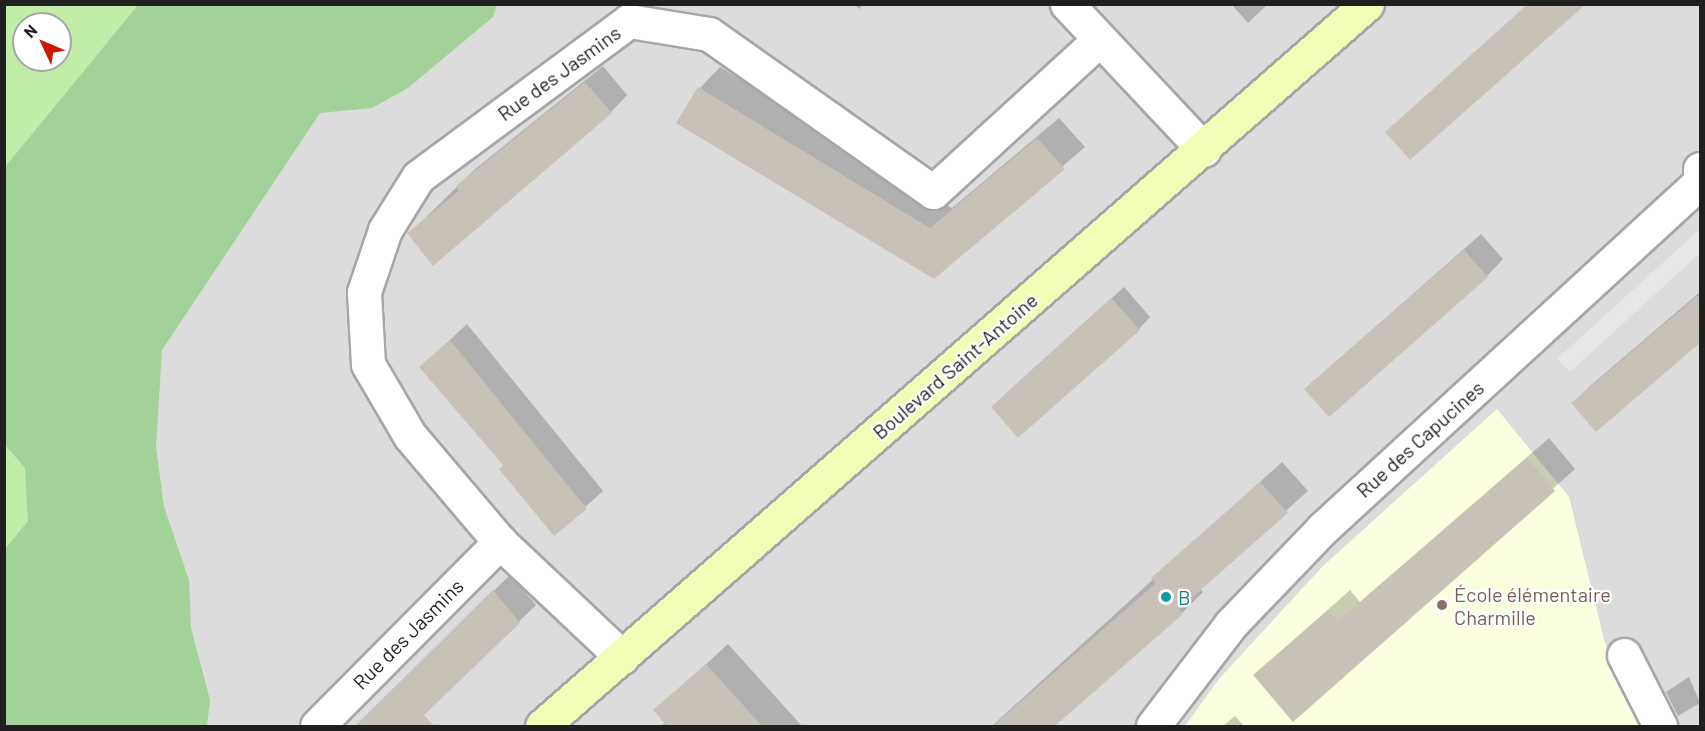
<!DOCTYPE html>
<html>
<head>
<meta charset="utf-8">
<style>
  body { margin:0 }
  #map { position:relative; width:1705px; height:731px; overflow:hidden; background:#f0eee5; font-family:Barlow,sans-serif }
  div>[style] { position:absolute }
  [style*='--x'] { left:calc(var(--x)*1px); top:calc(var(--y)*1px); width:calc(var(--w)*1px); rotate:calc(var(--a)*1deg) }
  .residential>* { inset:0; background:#dddcdc }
  .education>* { inset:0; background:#fbffdf }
  .grass>* { inset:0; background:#c2eda8 }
  .forest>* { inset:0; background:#a2d297 }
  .parking>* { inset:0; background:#e7e7e7 }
  .shadow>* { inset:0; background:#0003 }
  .building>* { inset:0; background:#c8c1b7 }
  .roads { filter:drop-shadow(2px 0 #a6a6a6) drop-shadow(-2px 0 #a6a6a6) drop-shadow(0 2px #a6a6a6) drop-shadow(0 -2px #a6a6a6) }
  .street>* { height:33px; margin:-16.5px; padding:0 16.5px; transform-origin:16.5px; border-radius:16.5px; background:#fff }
  .secondary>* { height:33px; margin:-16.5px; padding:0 16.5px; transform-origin:16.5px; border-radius:16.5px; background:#f1fdb6 }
  .dots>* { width:16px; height:16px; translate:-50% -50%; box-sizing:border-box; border:3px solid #fff; border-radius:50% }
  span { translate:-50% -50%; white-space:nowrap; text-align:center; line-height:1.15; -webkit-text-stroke:4.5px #fff; paint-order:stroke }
  .street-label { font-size:20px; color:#1f1f1f }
  .education-label { font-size:20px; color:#785e54 }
  .left { translate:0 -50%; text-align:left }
  .culture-label { font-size:20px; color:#0d838f }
  .frame { position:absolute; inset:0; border:6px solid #1f1f1f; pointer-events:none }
  .north { position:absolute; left:12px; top:12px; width:60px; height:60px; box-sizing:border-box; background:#fff; border:2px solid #a5a5a5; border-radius:50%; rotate:314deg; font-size:16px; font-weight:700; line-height:24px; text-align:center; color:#1f1f1f }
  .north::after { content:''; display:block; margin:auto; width:21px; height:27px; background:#ce1700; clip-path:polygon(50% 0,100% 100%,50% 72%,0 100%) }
</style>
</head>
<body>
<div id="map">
  <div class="residential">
    <i style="clip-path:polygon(evenodd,5px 5px,1700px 5px,1700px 726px,5px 726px,5px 5px,24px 24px,60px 24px,60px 60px,24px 60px,24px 24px)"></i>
  </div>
  <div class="education">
    <i style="clip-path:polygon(1497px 409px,1569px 497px,1605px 643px,1646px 726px,1185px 726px,1219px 679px,1323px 566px)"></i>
  </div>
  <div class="grass">
    <i style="clip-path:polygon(evenodd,5px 5px,138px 5px,5px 167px,5px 5px,24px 24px,60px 24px,60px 60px,24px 60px,24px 24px)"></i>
    <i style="clip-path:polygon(4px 445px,25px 468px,28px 521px,5px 549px)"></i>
  </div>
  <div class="forest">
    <i style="clip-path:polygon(138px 5px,497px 5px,493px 17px,408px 88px,372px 108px,320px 113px,162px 350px,156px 447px,164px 507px,189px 580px,191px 628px,210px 700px,207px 726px,5px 726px,5px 549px,28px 521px,25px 468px,5px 445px,5px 167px)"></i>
  </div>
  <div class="parking">
    <i style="clip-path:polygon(1700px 229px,1700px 253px,1570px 372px,1557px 359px)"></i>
  </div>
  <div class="shadow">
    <i style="clip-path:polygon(854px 4px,864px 4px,859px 9px)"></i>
    <i style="clip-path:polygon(1231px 4px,1268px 4px,1248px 23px)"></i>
    <i style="clip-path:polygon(603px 66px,627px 95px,611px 112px,409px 234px,474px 170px)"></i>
    <i style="clip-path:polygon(720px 67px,952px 208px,1059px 118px,1085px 147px,934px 277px,700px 88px)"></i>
    <i style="clip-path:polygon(1481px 234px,1503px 259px,1487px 276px,1323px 373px)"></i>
    <i style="clip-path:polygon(1124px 287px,1150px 317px,1139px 329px,1004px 395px)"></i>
    <i style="clip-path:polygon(1700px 292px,1700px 340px,1573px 403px,1590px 386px)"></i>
    <i style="clip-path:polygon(467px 324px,603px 491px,555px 534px,505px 465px,421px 367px)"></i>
    <i style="clip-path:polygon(1549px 438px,1575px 469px,1294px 720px,1255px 675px,1350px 590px,1360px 602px)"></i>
    <i style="clip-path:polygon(1282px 462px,1308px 491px,1200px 588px,1203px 592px,1182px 613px,1052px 726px,992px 726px)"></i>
    <i style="clip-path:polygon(510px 575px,536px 605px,412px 726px,356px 726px)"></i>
    <i style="clip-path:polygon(728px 644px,802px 726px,661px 726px,666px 722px,656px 710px)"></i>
    <i style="clip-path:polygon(1689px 677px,1700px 703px,1678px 716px,1666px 692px)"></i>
    <i style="clip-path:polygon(1235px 716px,1244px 726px,1223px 726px)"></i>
  </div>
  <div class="building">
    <i style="clip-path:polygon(1528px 4px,1586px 4px,1410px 160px,1385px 132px)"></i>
    <i style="clip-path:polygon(585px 82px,612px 113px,433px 266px,407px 233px,459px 191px,456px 186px)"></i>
    <i style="clip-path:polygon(698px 87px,930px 228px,1037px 138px,1065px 169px,934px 279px,676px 123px)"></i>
    <i style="clip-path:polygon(1464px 250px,1488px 277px,1329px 417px,1304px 389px)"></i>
    <i style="clip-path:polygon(1701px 293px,1701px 342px,1596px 432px,1571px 403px)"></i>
    <i style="clip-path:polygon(1111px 298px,1140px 330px,1018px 438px,991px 407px)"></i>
    <i style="clip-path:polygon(450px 340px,587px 509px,554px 536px,499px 469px,503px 465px,419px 367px)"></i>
    <i style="clip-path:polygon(1527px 458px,1555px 491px,1293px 722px,1253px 675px,1328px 610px,1338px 621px)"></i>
    <i style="clip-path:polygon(1260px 482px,1288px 513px,1179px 609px,1183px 614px,1055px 726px,993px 726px,1156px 583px,1151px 578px)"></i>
    <i style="clip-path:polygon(493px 590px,520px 623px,424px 715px,434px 726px,355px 726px)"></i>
    <i style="clip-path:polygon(706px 664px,762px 726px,667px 726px,653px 710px)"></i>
  </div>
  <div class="roads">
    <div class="street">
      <i style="--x:1067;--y:4;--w:200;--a:46.8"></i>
      <i style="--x:500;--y:542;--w:168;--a:43.3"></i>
      <i style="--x:1624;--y:655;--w:80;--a:63.1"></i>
      <i style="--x:317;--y:726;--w:260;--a:-45.2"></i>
      <i style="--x:500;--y:542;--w:139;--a:-130.3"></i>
      <i style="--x:410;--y:436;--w:83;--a:-120.3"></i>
      <i style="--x:368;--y:364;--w:72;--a:-93.2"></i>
      <i style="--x:364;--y:292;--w:65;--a:-71.3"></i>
      <i style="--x:385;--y:230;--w:62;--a:-58.1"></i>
      <i style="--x:418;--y:177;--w:262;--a:-36.5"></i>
      <i style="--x:629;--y:21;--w:81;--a:9.2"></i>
      <i style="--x:709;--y:34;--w:274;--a:35.2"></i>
      <i style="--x:933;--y:192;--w:226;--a:-42.5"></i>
      <i style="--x:1153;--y:726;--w:128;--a:-52.6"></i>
      <i style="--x:1231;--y:624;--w:132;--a:-46.2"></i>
      <i style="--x:1322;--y:529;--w:513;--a:-42.55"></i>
      <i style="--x:1700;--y:182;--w:13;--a:-90"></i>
    </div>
    <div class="secondary">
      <i style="--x:542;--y:726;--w:1096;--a:-41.19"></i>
    </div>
  </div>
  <div class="dots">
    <i style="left:1166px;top:597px;background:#0f9aa8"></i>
    <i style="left:1442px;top:605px;background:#8d6e63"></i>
  </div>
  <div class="street-label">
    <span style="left:559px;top:73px;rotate:-36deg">Rue des Jasmins</span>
    <span style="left:955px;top:366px;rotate:-41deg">Boulevard Saint-Antoine</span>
    <span style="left:1420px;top:439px;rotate:-42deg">Rue des Capucines</span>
    <span style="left:408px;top:634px;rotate:-45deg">Rue des Jasmins</span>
  </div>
  <div class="education-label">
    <span class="left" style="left:1454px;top:606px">École élémentaire<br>Charmille</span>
  </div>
  <div class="culture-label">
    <span class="left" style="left:1178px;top:597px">B</span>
  </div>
  <div class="frame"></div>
  <div class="north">N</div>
</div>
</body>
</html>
